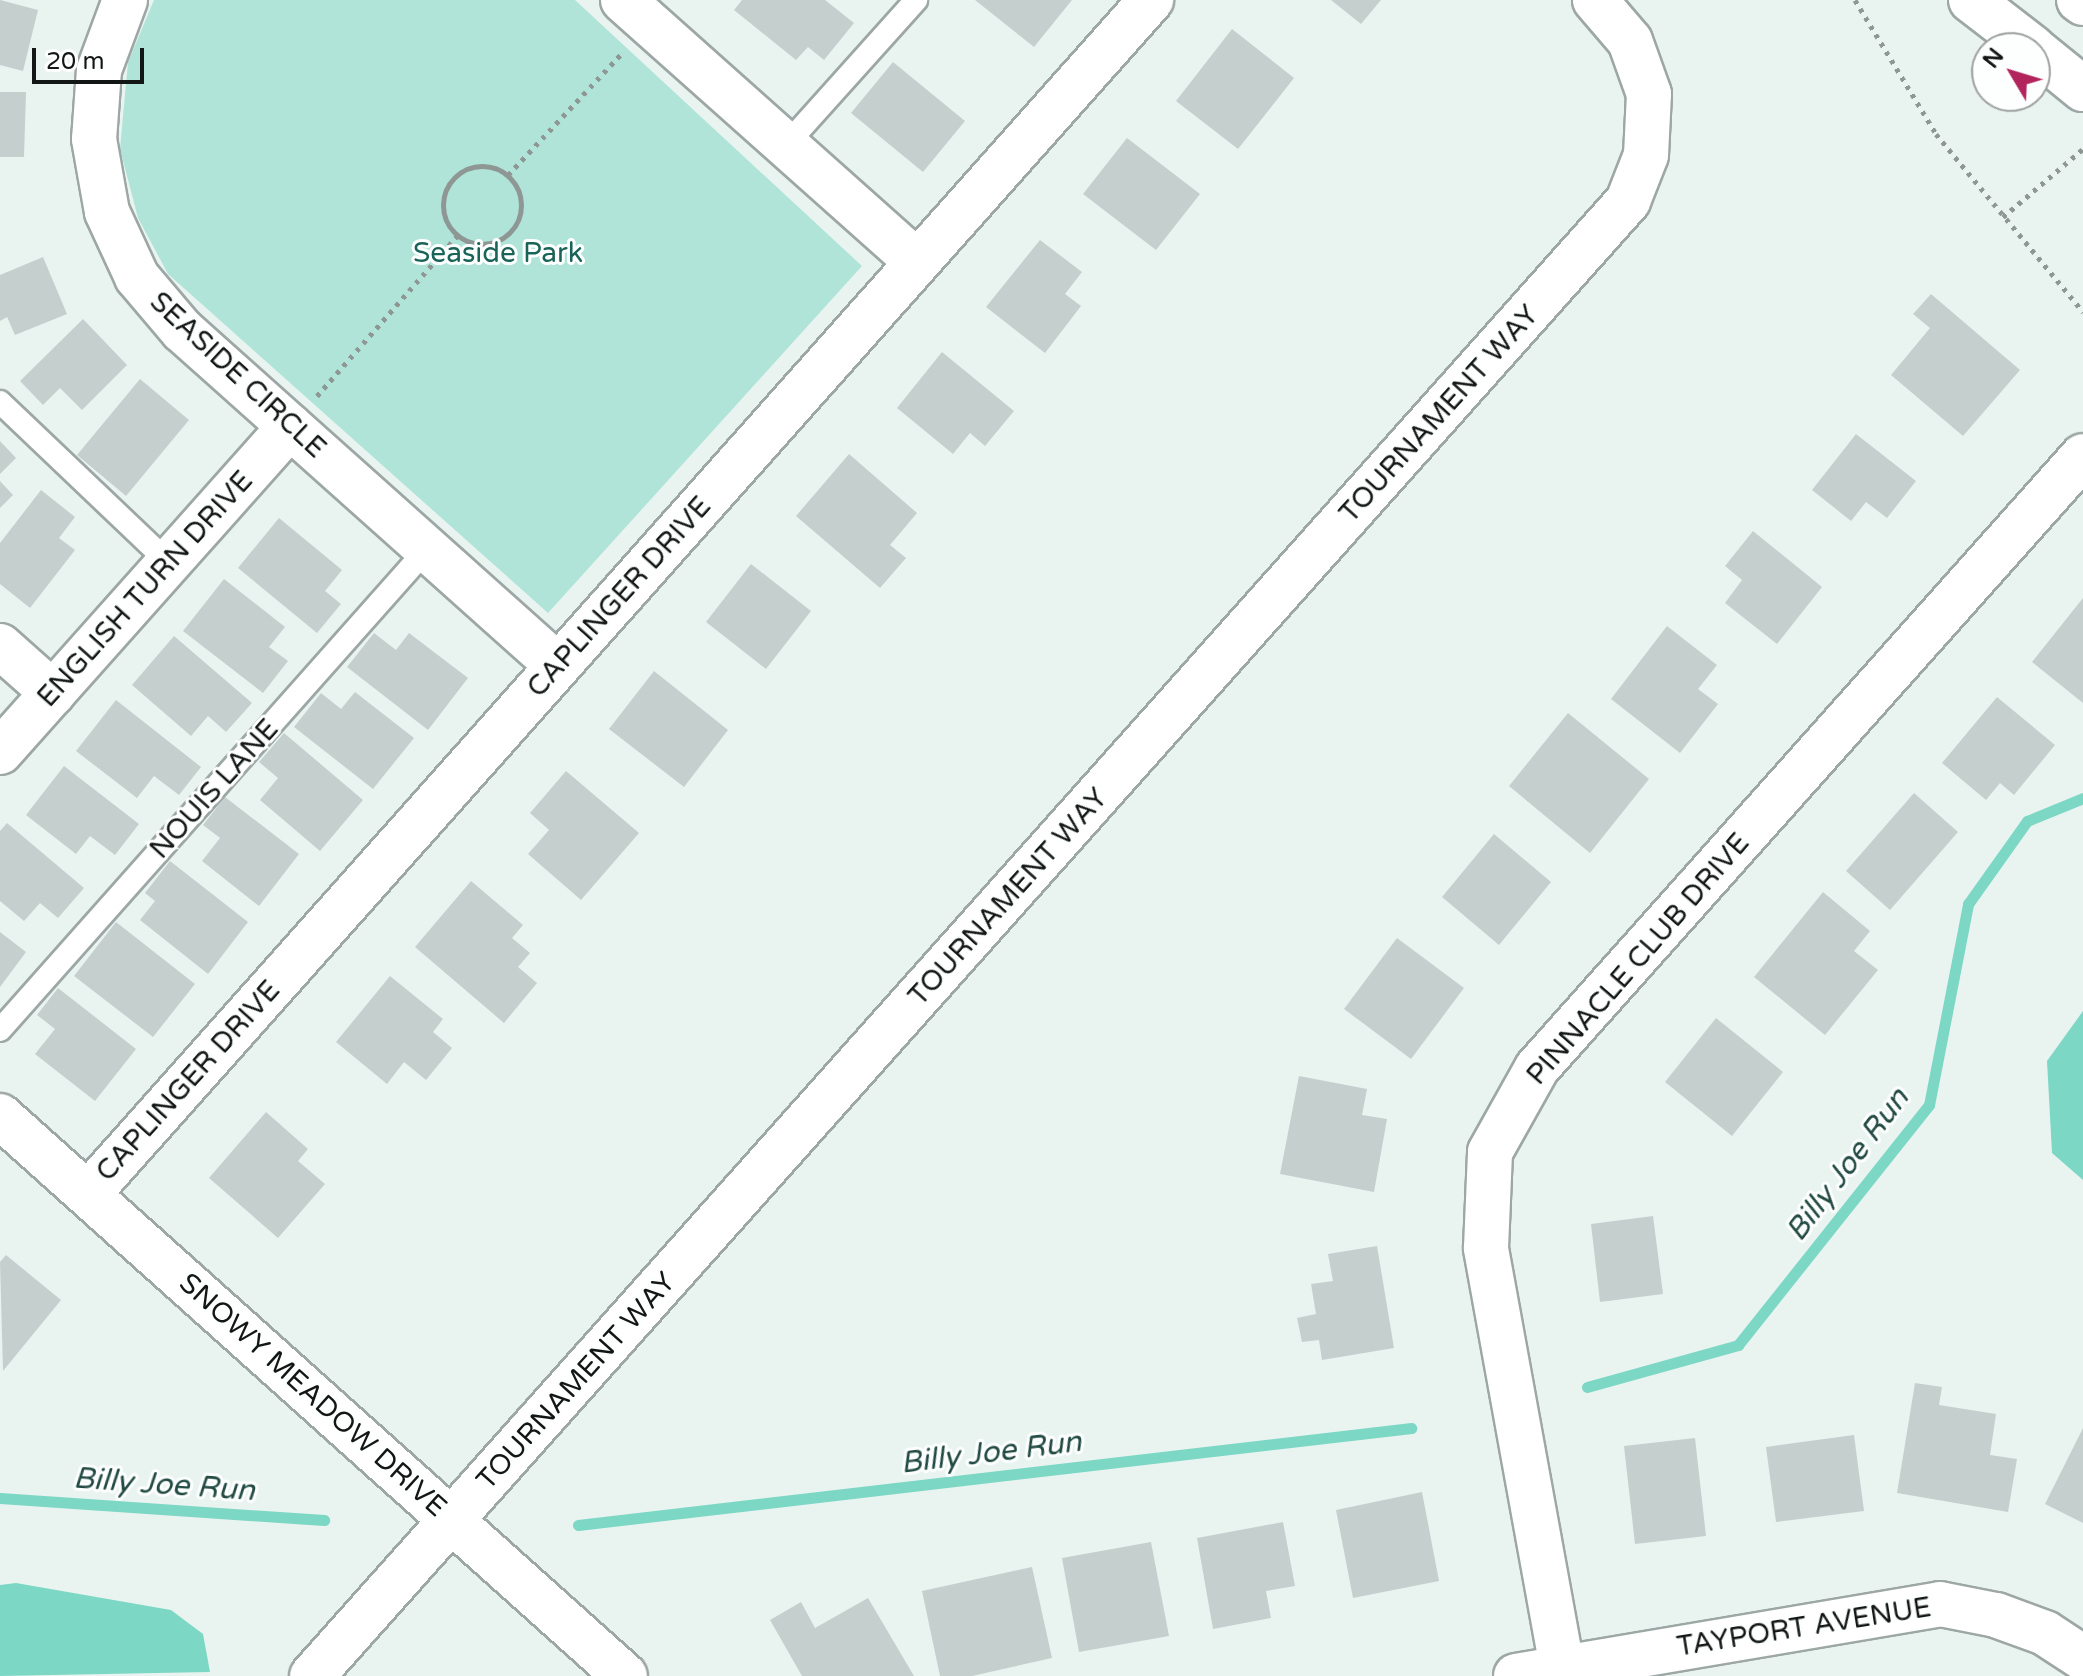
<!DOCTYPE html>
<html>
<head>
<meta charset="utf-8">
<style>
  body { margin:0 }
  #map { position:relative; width:2083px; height:1676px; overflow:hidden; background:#e9f4f1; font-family:"Varela Round",sans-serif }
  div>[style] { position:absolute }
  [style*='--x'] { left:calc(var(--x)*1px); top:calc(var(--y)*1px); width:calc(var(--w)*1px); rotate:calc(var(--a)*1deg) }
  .green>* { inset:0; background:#b0e4d8 }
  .water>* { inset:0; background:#7dd7c5 }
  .stream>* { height:11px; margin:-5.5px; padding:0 5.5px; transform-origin:5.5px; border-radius:5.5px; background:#7dd7c5 }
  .building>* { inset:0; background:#c5d0ce }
  .path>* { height:5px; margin-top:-2.5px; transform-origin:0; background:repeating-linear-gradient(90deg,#8e9794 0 4px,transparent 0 10px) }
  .path>.ring { margin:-2.5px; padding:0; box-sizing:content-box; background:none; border:5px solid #8e9794; border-radius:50% }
  .roads { filter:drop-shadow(2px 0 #9da7a5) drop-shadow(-2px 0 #9da7a5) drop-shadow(0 2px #9da7a5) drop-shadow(0 -2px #9da7a5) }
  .service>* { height:22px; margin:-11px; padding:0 11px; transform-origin:11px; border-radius:11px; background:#fff }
  .minor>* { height:44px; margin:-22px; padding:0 22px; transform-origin:22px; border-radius:22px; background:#fff }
  .tertiary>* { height:44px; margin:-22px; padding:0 22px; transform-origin:22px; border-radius:22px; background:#fff }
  span { translate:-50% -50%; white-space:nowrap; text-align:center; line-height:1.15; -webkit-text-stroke:6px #fdfffe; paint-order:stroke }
  .park-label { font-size:28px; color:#1a6358 }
  .street-label { font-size:28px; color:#121615 }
  .water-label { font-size:30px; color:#214a42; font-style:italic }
  .north { position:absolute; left:1971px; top:32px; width:80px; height:80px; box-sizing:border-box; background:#fdfffe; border:2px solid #9fa2a1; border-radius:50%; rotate:308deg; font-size:22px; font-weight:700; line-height:32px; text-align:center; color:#121615 }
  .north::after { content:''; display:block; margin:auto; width:28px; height:36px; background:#b1245c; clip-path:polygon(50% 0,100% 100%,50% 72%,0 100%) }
  .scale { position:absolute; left:32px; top:48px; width:112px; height:36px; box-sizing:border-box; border:4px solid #121615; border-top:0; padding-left:10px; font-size:24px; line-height:28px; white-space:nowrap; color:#121615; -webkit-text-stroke:6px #fdfffe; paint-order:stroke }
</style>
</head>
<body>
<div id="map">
  <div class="green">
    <i style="clip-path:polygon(154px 0,575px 0,862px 266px,548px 613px,168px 274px,138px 218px,120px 149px,128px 62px)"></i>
  </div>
  <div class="water">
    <i style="clip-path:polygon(2083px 1011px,2083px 1180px,2052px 1153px,2047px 1061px)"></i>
    <i style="clip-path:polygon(16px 1583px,171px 1610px,203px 1634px,210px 1672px,0 1676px,0 1585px)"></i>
  </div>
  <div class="stream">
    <i style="--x:1587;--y:1387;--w:157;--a:-15.5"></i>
    <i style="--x:1738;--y:1345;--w:307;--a:-51.5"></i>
    <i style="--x:1929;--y:1105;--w:205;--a:-79"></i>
    <i style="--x:1968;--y:904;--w:102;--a:-54.6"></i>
    <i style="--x:2027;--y:821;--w:61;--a:-22.3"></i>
    <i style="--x:0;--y:1498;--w:325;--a:3.9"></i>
    <i style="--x:578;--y:1525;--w:839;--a:-6.64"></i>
  </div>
  <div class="building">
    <i style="clip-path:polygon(0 0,38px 10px,23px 71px,0 65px)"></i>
    <i style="clip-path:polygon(742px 0,825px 0,854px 23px,824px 60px,808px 47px,796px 60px,734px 10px)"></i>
    <i style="clip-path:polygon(975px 0,1072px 0,1034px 47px)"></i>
    <i style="clip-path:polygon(1331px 0,1381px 0,1361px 24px)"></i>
    <i style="clip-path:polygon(1232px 29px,1294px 78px,1238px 149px,1176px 101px)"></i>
    <i style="clip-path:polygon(893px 62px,965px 121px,923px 172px,851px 113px)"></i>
    <i style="clip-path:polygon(0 92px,26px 92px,24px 157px,0 157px)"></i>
    <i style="clip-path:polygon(1127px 138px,1200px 194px,1156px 250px,1083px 194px)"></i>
    <i style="clip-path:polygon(1040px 240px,1082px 272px,1065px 294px,1081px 306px,1045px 353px,986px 307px)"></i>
    <i style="clip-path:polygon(43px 257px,67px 314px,15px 335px,7px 317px,0 321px,0 275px)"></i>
    <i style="clip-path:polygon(1931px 294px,2020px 370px,1963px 436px,1891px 375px,1930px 328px,1913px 314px)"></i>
    <i style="clip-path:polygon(83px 319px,127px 365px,82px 410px,60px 388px,43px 405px,20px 381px)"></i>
    <i style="clip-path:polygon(942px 352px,1014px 411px,985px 446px,970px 433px,953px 454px,897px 408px)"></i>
    <i style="clip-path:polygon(140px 379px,189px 420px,126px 496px,77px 455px)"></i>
    <i style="clip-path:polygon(1856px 434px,1916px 481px,1887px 518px,1866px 502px,1851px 521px,1812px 490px)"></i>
    <i style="clip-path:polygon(0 441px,16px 458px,0 474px)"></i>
    <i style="clip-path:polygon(849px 454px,917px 513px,890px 545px,906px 558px,880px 588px,796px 516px)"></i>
    <i style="clip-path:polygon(0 481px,13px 495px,0 508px)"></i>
    <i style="clip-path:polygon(41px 490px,75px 517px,59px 538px,75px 550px,30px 608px,0 584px,0 543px)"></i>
    <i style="clip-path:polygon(279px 518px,342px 570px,325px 591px,341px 604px,317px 633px,238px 568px)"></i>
    <i style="clip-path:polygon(1753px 531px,1822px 587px,1777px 644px,1725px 603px,1742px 580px,1725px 566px)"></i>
    <i style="clip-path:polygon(751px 564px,811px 611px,766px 669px,706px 622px)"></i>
    <i style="clip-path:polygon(224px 579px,285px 627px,269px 647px,288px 661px,263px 693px,183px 631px)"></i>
    <i style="clip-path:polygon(2083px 598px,2083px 703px,2032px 662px)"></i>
    <i style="clip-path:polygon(1667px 626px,1717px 665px,1698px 689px,1718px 704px,1680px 753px,1611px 699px)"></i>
    <i style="clip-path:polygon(374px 633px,396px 650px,409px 633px,468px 678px,428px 730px,347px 667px)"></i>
    <i style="clip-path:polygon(174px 636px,252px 703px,226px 732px,208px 716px,191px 736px,132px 685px)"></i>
    <i style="clip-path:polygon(654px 671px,728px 730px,684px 787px,609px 729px)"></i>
    <i style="clip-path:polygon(355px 692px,414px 738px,373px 789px,294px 727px,321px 693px,341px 709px)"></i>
    <i style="clip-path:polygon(1997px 697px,2055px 745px,2014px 795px,2000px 783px,1986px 800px,1942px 763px)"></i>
    <i style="clip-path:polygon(116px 700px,201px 767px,179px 795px,154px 776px,137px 798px,76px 751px)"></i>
    <i style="clip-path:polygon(1568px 713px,1649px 779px,1590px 853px,1509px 786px)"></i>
    <i style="clip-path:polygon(284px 733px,363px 800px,320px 851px,260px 800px,278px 778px,259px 762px)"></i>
    <i style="clip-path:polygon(64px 766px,139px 824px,115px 855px,90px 836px,76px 854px,26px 815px)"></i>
    <i style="clip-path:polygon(566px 771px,639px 833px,581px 900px,528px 854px,549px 830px,530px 813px)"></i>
    <i style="clip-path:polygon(1914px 793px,1958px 832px,1890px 910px,1846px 871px)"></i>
    <i style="clip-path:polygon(225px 797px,299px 854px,259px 906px,202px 861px,220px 838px,203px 825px)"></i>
    <i style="clip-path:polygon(7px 823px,84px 888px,58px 918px,40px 903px,24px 921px,0 901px,0 831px)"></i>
    <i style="clip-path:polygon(1494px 834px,1551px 882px,1499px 945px,1442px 897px)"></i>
    <i style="clip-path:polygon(170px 861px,248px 922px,208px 974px,140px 920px,155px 901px,145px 893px)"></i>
    <i style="clip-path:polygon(471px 881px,523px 925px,512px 938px,530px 953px,518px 967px,537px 983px,504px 1023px,415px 947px)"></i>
    <i style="clip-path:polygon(1823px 892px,1870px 931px,1854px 951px,1878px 970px,1825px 1035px,1754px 977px)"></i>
    <i style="clip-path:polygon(116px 922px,195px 984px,153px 1037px,74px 976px)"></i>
    <i style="clip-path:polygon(0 932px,26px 952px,0 987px)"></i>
    <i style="clip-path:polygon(1397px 938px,1464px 988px,1411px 1059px,1344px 1009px)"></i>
    <i style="clip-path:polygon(390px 976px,443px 1019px,433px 1032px,452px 1048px,426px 1080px,404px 1062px,387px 1084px,336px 1042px)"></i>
    <i style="clip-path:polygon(58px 988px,136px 1049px,95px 1101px,35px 1054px,55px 1029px,37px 1015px)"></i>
    <i style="clip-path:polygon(1716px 1018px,1783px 1072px,1732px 1136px,1665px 1082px)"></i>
    <i style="clip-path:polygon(1299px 1076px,1367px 1089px,1362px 1115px,1387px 1119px,1374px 1192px,1280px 1174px)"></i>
    <i style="clip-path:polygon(266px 1112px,308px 1149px,298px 1161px,325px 1184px,278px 1238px,209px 1178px)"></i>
    <i style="clip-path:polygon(1653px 1216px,1663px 1294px,1600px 1302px,1591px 1224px)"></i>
    <i style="clip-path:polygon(1377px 1246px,1394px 1348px,1322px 1360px,1319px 1340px,1302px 1342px,1297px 1318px,1316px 1314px,1311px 1284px,1333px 1281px,1328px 1254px)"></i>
    <i style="clip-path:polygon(6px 1255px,61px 1300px,3px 1371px,0 1262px)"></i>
    <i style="clip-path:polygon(1915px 1383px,1942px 1387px,1939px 1405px,1996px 1414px,1990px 1455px,2017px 1459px,2008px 1512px,1897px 1493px)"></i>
    <i style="clip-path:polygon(2083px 1428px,2083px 1523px,2045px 1504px)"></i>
    <i style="clip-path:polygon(1854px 1435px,1864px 1511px,1776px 1522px,1766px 1447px)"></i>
    <i style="clip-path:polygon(1695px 1438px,1706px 1536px,1635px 1544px,1624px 1446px)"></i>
    <i style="clip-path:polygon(1422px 1492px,1439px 1581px,1353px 1598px,1336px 1510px)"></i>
    <i style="clip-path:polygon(1283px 1522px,1295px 1586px,1266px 1591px,1271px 1618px,1213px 1629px,1197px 1538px)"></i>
    <i style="clip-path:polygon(1151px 1542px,1169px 1636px,1079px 1652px,1062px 1558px)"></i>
    <i style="clip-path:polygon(1032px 1567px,1052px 1658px,972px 1676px,940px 1676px,922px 1591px)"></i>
    <i style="clip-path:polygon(868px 1598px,914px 1676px,802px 1676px,770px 1620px,801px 1602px,815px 1628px)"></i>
  </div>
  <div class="path">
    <i style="--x:1855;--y:0;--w:157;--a:58.8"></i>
    <i style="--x:1936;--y:134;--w:231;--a:50.4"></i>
    <i class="ring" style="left:443px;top:166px;width:73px;height:73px"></i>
    <i style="--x:508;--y:175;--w:167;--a:-46.9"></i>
    <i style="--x:2003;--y:217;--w:105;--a:-40.4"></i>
    <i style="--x:317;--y:396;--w:213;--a:-48.8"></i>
  </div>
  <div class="roads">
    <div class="service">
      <i style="--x:786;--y:145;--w:195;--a:-48.1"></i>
      <i style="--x:0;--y:402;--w:233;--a:43.6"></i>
      <i style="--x:0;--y:1030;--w:643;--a:-48.4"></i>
    </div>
    <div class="minor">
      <i style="--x:125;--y:0;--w:75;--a:110.4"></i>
      <i style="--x:99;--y:70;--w:69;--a:94.1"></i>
      <i style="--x:94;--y:139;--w:74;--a:79.9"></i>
      <i style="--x:107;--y:212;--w:72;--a:65.2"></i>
      <i style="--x:137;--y:277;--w:70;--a:49.7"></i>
      <i style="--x:182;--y:330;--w:504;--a:41.78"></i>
      <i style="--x:623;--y:0;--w:394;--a:41.7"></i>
      <i style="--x:0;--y:646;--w:71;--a:41.6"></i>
      <i style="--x:0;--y:752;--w:436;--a:-48.3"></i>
      <i style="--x:0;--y:1116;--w:839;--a:41.86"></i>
      <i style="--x:88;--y:1194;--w:1599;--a:-48.32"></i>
      <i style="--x:1562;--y:1667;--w:426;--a:-100.3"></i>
      <i style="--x:1486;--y:1248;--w:96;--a:-87.6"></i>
      <i style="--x:1490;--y:1152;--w:96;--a:-60.8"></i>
      <i style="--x:1537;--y:1068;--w:820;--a:-48.26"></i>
      <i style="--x:312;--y:1676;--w:1977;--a:-48.26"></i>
      <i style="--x:1628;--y:201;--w:49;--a:-68.6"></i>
      <i style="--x:1646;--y:155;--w:61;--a:-87.2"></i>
      <i style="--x:1649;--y:94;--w:56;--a:-109.7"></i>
      <i style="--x:1630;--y:41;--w:54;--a:-130.5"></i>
      <i style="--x:1516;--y:1676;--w:430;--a:-9.6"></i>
      <i style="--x:1940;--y:1604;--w:57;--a:11.1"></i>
      <i style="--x:1996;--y:1615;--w:52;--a:20.2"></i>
      <i style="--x:2045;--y:1633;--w:45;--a:33.3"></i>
    </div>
    <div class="tertiary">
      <i style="--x:1971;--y:0;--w:78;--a:37.7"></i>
      <i style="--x:2079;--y:0;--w:5;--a:37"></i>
      <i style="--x:2035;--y:50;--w:62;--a:39.1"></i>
    </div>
  </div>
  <div class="park-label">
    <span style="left:498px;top:253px">Seaside Park</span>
  </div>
  <div class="street-label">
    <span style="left:238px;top:375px;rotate:43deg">SEASIDE CIRCLE</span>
    <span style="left:1439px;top:414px;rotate:-48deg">TOURNAMENT WAY</span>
    <span style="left:145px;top:589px;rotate:-48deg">ENGLISH TURN DRIVE</span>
    <span style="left:619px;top:597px;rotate:-48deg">CAPLINGER DRIVE</span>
    <span style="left:214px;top:789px;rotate:-48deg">NOUIS LANE</span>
    <span style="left:1008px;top:897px;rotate:-48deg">TOURNAMENT WAY</span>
    <span style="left:1638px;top:959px;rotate:-49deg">PINNACLE CLUB DRIVE</span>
    <span style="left:188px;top:1081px;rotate:-48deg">CAPLINGER DRIVE</span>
    <span style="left:576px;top:1381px;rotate:-48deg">TOURNAMENT WAY</span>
    <span style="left:313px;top:1395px;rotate:42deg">SNOWY MEADOW DRIVE</span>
    <span style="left:1804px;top:1627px;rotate:-9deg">TAYPORT AVENUE</span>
  </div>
  <div class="water-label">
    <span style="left:1848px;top:1165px;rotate:-53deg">Billy Joe Run</span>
    <span style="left:991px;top:1453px;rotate:-7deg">Billy Joe Run</span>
    <span style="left:164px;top:1485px;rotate:4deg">Billy Joe Run</span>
  </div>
  <div class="north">N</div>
  <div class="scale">20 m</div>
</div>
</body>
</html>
